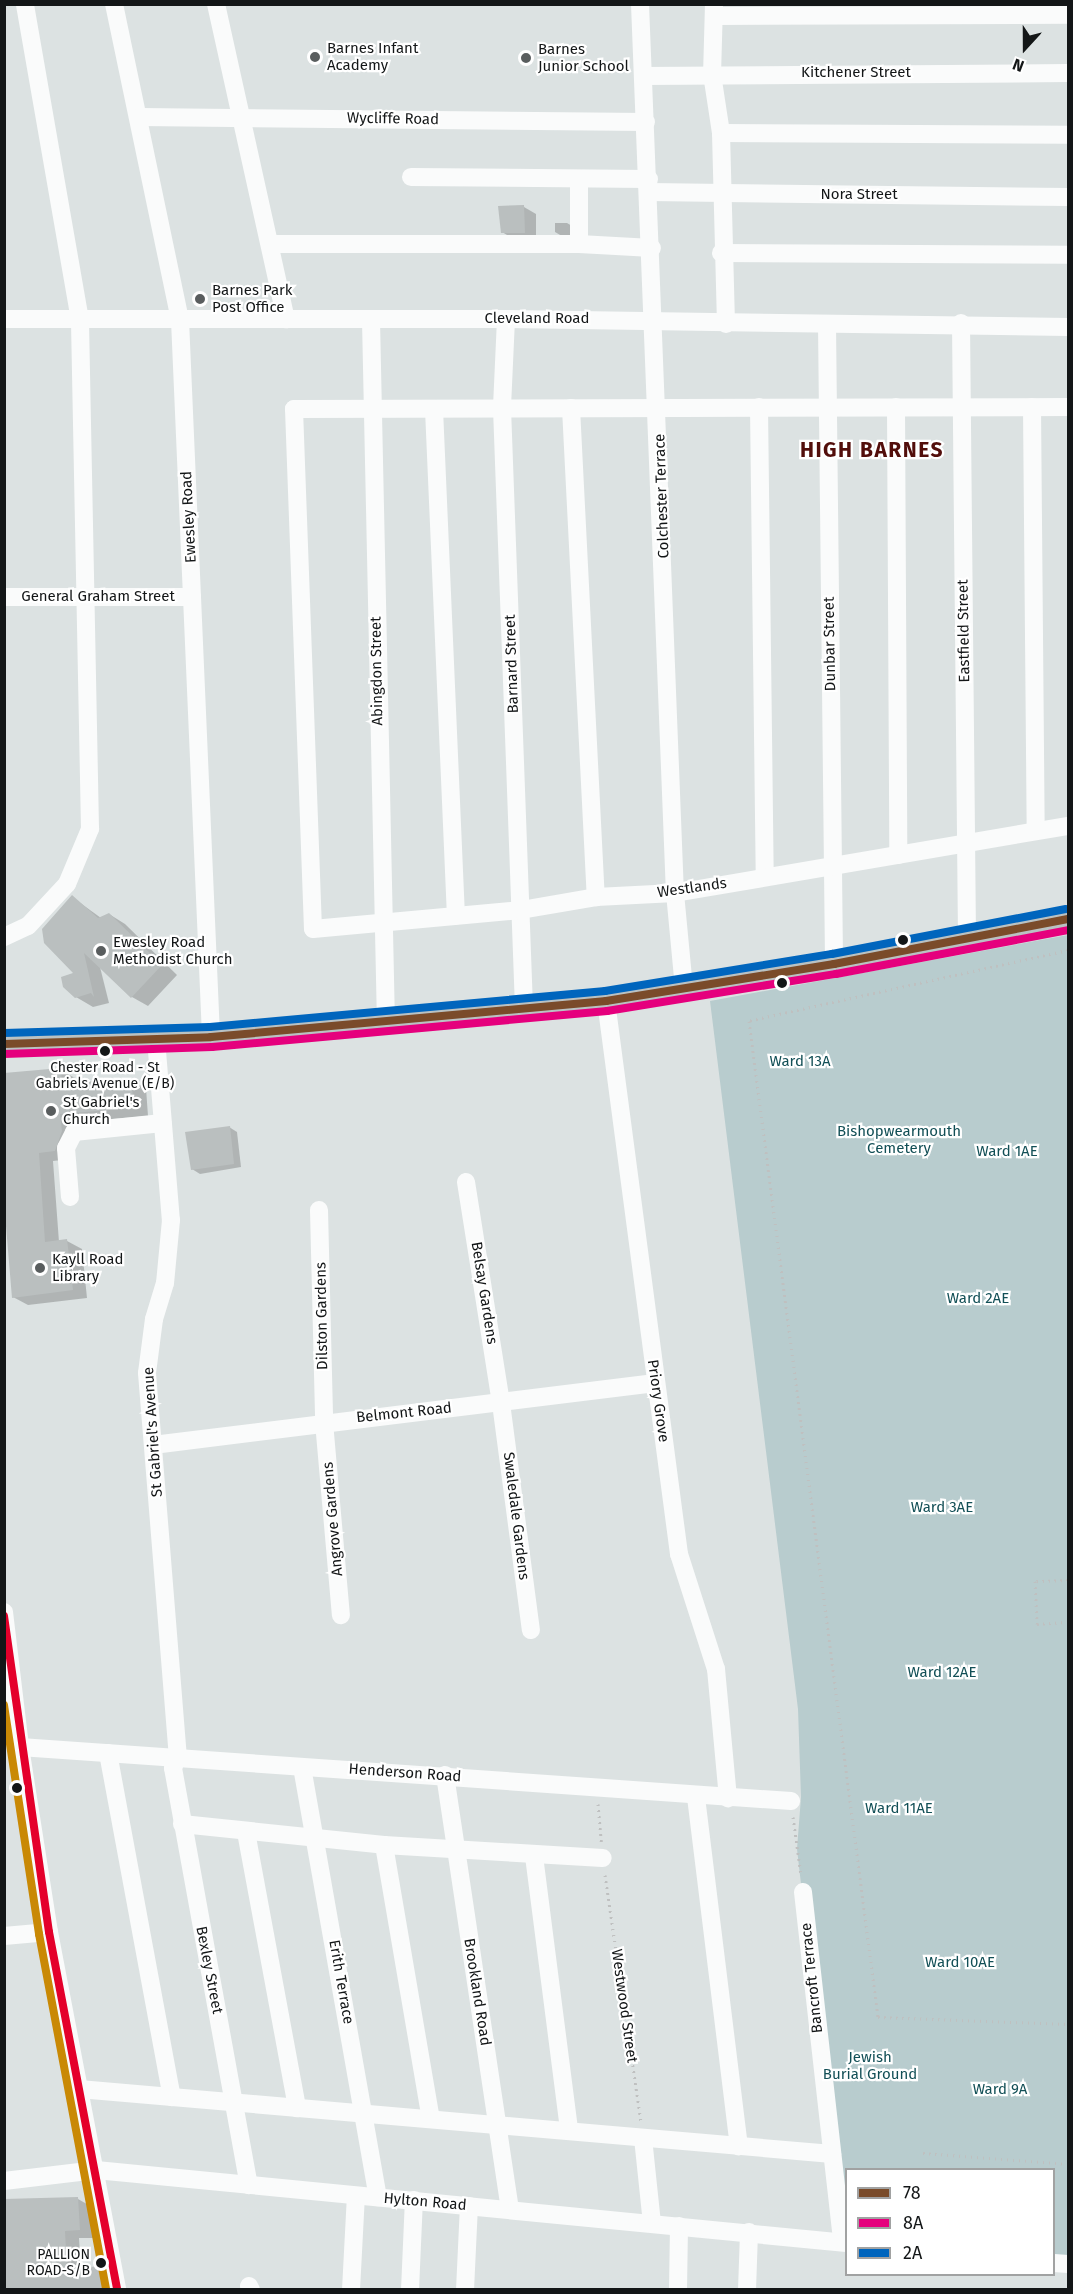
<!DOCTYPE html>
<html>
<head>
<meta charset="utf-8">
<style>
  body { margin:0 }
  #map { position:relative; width:1073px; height:2294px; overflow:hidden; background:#dce2e2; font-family:"Fira Sans",sans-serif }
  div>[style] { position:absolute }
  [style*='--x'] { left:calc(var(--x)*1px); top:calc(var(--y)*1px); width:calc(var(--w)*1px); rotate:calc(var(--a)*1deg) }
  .green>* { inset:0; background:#b8ccce }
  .shadow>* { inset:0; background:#0003 }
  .building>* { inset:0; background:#babfbf }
  .path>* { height:3px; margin-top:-1.5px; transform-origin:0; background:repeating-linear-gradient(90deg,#bfc0c0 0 1.5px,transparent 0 6px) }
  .minor>* { height:18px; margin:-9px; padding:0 9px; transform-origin:9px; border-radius:9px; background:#fafbfb }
  .major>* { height:22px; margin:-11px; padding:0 11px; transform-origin:11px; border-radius:11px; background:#bac2c3 }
  .bus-1>* { height:8px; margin:-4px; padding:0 4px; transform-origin:4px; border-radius:4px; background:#7a4b2a }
  .bus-2>* { height:8px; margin:-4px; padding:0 4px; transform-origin:4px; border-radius:4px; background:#e5007d }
  .bus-3>* { height:8px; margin:-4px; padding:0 4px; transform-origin:4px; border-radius:4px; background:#0065bd }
  .bus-4>* { height:8px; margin:-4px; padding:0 4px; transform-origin:4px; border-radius:4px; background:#e4002b }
  .bus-5>* { height:8px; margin:-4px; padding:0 4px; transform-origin:4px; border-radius:4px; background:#c98905 }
  .dots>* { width:16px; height:16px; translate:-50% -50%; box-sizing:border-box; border:3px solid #fff; border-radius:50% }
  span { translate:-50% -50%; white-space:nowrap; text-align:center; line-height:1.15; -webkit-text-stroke:4.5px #fff; paint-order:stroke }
  .bus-label { font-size:14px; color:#131617 }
  .right { translate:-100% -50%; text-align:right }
  .poi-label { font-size:15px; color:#131617 }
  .left { translate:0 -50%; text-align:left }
  .street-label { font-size:15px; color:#131617 }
  .park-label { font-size:15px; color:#124f56 }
  .district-label { font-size:21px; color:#520e0b; font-weight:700; letter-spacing:1.5px }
  .frame { position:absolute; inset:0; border:6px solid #131617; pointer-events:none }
  .legend { position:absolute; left:845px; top:2168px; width:210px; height:108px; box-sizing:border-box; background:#fff; border:2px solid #a1a2a2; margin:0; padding:8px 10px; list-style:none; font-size:18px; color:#131617 }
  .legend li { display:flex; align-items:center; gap:12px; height:30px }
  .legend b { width:30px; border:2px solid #a1a2a2 }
  .north { position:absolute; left:995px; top:18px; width:60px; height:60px; -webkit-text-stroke:4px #fff; paint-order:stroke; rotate:201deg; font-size:16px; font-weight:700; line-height:24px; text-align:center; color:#131617 }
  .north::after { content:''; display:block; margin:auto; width:21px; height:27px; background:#131617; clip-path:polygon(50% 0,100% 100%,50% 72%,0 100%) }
</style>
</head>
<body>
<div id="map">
  <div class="green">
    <i style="clip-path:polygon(1068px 935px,1068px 2264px,1054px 2263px,1054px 2170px,846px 2170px,846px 2243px,842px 2242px,797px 1849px,801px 1797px,798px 1709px,710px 1001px)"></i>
  </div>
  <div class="shadow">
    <i style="clip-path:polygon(524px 207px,536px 214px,536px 239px,514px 239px,502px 232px)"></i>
    <i style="clip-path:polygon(555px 223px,567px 223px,579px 230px,567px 239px,555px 232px)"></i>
    <i style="clip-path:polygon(72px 897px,101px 918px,109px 914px,125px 924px,177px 975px,148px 1006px,132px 997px,100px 967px,109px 1003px,93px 1007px,76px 997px)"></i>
    <i style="clip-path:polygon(60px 1070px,75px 1078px,76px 1084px,131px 1080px,146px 1088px,148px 1116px,75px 1122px,76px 1141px,70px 1159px,53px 1161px,59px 1242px,67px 1241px,82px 1249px,87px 1298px,28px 1305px,13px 1297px,4px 1176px)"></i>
    <i style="clip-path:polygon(229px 1127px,237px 1132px,241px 1167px,200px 1174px,192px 1169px)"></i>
    <i style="clip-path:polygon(78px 2199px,92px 2207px,94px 2238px,79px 2238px,81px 2269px,101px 2268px,115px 2276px,119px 2290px,4px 2290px,4px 2201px)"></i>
  </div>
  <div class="building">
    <i style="clip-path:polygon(524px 205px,525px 233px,501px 233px,498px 206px)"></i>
    <i style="clip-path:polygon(72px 895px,98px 918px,109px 913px,162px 965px,131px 998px,84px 953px,94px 997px,91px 993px,75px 998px,63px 987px,61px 977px,73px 973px,44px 943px,42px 929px)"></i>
    <i style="clip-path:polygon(61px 1068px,62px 1084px,131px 1078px,134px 1108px,60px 1114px,62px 1131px,55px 1151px,39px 1153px,45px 1242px,67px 1239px,73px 1290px,12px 1298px,4px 1202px,4px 1073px)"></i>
    <i style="clip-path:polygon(230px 1126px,234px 1164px,191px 1170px,185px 1132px)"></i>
    <i style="clip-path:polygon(78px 2197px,80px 2230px,65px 2231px,67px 2269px,101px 2266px,105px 2289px,4px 2289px,4px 2199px)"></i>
  </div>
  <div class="path">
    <i style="--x:1068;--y:950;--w:327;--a:167.5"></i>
    <i style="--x:749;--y:1021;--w:1004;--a:82.62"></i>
    <i style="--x:878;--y:2017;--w:190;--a:2.1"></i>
    <i style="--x:1068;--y:1580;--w:33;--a:178"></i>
    <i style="--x:1035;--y:1581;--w:43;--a:87.3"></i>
    <i style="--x:1037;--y:1624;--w:31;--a:-4"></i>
    <i style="--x:598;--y:1804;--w:38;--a:85"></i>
    <i style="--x:793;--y:1817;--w:59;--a:82.1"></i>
    <i style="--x:605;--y:1875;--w:249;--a:81.7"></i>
    <i style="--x:923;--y:2153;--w:145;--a:4.3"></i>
  </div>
  <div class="minor">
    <i style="--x:114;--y:4;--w:323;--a:78.2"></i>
    <i style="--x:180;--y:320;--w:718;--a:87.52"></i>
    <i style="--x:216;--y:4;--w:323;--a:77.5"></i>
    <i style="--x:640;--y:4;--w:890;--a:87.75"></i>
    <i style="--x:675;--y:893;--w:95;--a:84.6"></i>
    <i style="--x:714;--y:4;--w:70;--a:91.6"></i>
    <i style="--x:712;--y:74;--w:60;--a:81.3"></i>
    <i style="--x:721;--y:133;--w:191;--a:88.5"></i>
    <i style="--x:715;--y:16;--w:353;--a:-0.2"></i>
    <i style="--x:643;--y:76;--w:425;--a:-0.4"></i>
    <i style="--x:140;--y:117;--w:506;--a:0.57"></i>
    <i style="--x:721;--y:133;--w:347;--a:0.3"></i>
    <i style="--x:411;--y:177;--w:238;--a:0.5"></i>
    <i style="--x:649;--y:192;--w:419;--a:0.7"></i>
    <i style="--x:271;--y:244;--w:308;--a:0"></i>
    <i style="--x:579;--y:244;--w:73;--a:3.1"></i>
    <i style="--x:579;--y:244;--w:65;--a:-90"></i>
    <i style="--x:721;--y:253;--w:347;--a:0.3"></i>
    <i style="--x:4;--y:319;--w:502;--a:0"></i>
    <i style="--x:506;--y:319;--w:562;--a:0.82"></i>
    <i style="--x:506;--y:319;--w:89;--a:92.6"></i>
    <i style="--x:502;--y:408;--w:601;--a:87.9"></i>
    <i style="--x:371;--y:320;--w:702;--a:88.78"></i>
    <i style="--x:961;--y:323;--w:616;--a:89.44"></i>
    <i style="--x:827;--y:324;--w:640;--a:89.37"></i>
    <i style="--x:759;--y:407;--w:470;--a:89.3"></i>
    <i style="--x:896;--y:407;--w:448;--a:89.7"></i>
    <i style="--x:1032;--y:407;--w:424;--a:89.5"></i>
    <i style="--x:1068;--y:407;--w:774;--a:179.85"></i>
    <i style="--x:294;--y:409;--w:520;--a:87.91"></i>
    <i style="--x:313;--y:929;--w:209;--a:-5.2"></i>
    <i style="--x:521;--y:910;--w:76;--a:-9.8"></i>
    <i style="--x:596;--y:897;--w:79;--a:-2.9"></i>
    <i style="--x:675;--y:893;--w:399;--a:-9.7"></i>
    <i style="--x:571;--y:408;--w:490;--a:87.1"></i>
    <i style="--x:434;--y:409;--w:507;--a:87.52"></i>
    <i style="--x:4;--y:597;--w:188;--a:0"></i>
    <i style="--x:4;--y:937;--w:26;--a:-25"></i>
    <i style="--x:28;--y:926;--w:57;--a:-47.1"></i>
    <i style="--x:67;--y:884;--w:60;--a:-67.3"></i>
    <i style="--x:90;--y:829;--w:509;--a:-91.13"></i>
    <i style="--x:80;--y:320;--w:321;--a:-99.9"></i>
    <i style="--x:606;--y:1001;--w:558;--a:82.48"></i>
    <i style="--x:679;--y:1554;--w:121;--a:72.2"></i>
    <i style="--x:716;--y:1669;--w:130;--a:84.7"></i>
    <i style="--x:156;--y:1039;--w:182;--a:85.3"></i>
    <i style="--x:171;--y:1220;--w:63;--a:95.4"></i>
    <i style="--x:165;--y:1283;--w:38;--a:107"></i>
    <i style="--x:154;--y:1319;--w:54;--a:97.4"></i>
    <i style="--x:147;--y:1373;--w:384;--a:85.4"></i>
    <i style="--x:178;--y:1756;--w:13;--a:113"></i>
    <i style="--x:173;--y:1768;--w:424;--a:79.7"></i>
    <i style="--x:466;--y:1182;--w:224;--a:81"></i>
    <i style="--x:501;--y:1403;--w:229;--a:82.5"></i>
    <i style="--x:70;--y:1197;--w:49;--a:-94.7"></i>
    <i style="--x:66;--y:1148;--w:18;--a:-63"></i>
    <i style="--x:74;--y:1132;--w:89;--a:-5.8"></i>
    <i style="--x:319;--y:1210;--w:212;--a:88.6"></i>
    <i style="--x:324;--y:1422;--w:194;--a:85"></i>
    <i style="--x:153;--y:1445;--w:506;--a:-7.04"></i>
    <i style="--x:4;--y:1612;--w:136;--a:83.2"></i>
    <i style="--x:20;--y:1747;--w:187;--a:81.1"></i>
    <i style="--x:49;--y:1932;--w:364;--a:79.2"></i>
    <i style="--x:20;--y:1747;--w:773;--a:4.01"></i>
    <i style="--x:108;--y:1753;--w:350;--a:79.5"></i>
    <i style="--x:302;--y:1767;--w:437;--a:80"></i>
    <i style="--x:445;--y:1775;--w:439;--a:81.5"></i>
    <i style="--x:696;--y:1797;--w:352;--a:83"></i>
    <i style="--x:182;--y:1824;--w:203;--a:5.9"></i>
    <i style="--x:384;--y:1845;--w:219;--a:3.4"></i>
    <i style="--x:246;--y:1832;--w:281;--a:79.5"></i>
    <i style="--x:384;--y:1845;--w:278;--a:80.3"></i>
    <i style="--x:534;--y:1856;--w:277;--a:82.7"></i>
    <i style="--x:803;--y:1892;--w:352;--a:83.6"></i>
    <i style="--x:4;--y:1936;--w:45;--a:-5.1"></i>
    <i style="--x:79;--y:2089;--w:756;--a:4.93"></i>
    <i style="--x:643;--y:2138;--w:85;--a:84"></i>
    <i style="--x:4;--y:2181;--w:93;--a:-6.8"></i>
    <i style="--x:96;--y:2170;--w:754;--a:5.56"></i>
    <i style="--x:1054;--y:2263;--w:14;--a:4"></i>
    <i style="--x:249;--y:2286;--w:4;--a:63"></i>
    <i style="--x:351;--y:2290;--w:94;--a:-87"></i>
    <i style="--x:410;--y:2290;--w:90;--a:-87.5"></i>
    <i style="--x:465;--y:2290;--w:84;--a:-87.3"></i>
    <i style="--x:678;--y:2290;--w:64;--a:-89.1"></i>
    <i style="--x:747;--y:2290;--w:58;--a:-88"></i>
  </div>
  <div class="major">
    <i style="--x:4;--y:1044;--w:207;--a:-1.9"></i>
    <i style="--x:211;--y:1037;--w:397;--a:-5.2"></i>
    <i style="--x:606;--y:1001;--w:231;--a:-9.2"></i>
    <i style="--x:834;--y:964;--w:238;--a:-10.9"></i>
  </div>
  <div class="bus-1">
    <i style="--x:4;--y:1044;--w:207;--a:-1.9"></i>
    <i style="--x:211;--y:1037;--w:397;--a:-5.2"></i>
    <i style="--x:606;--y:1001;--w:231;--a:-9.2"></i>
    <i style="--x:834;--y:964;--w:238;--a:-10.9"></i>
  </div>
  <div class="bus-2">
    <i style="--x:4;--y:1054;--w:208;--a:-1.9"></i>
    <i style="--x:212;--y:1047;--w:397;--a:-5.2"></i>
    <i style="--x:607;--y:1011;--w:232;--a:-9.2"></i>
    <i style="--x:836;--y:974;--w:236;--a:-10.7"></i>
  </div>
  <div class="bus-3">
    <i style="--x:4;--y:1033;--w:206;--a:-1.7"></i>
    <i style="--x:210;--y:1027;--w:397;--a:-5.2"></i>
    <i style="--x:605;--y:991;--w:230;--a:-9.3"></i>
    <i style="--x:832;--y:954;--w:238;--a:-10.9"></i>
  </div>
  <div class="bus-4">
    <i style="--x:4;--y:1616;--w:319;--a:81.9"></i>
    <i style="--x:49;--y:1932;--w:364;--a:79.2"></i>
  </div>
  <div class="bus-5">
    <i style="--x:4;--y:1705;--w:232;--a:81.3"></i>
    <i style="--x:39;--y:1934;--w:362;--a:79.3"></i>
  </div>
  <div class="dots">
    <i style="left:315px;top:57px;background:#595d5e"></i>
    <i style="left:526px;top:58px;background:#595d5e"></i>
    <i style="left:200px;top:299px;background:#595d5e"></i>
    <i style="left:903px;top:940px;background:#131617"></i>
    <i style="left:101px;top:951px;background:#595d5e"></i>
    <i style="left:782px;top:983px;background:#131617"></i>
    <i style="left:105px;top:1051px;background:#131617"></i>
    <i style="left:51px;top:1111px;background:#595d5e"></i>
    <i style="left:40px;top:1268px;background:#595d5e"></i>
    <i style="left:17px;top:1788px;background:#131617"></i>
    <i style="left:101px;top:2263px;background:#131617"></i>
  </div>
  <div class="bus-label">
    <span style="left:105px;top:1076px">Chester Road - St<br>Gabriels Avenue (E/B)</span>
    <span class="right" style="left:90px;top:2263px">PALLION<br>ROAD-S/B</span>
  </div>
  <div class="poi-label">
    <span class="left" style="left:327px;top:57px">Barnes Infant<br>Academy</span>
    <span class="left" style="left:538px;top:58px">Barnes<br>Junior School</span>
    <span class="left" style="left:212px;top:299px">Barnes Park<br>Post Office</span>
    <span class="left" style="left:113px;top:951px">Ewesley Road<br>Methodist Church</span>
    <span class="left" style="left:63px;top:1111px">St Gabriel's<br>Church</span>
    <span class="left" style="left:52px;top:1268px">Kayll Road<br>Library</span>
  </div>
  <div class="street-label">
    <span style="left:856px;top:73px">Kitchener Street</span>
    <span style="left:393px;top:119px;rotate:1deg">Wycliffe Road</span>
    <span style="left:859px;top:195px">Nora Street</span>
    <span style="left:537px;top:319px">Cleveland Road</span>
    <span style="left:662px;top:496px;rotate:-92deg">Colchester Terrace</span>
    <span style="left:189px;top:517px;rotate:-93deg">Ewesley Road</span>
    <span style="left:98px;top:597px">General Graham Street</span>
    <span style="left:964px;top:631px;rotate:-91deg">Eastfield Street</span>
    <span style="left:830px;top:644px;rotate:-91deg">Dunbar Street</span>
    <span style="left:512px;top:664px;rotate:-92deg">Barnard Street</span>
    <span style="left:377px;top:671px;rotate:-91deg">Abingdon Street</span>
    <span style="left:692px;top:888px;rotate:-8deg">Westlands</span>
    <span style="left:484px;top:1293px;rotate:81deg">Belsay Gardens</span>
    <span style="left:322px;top:1316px;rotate:-91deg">Dilston Gardens</span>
    <span style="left:658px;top:1401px;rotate:82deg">Priory Grove</span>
    <span style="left:404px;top:1413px;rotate:-6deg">Belmont Road</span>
    <span style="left:153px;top:1432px;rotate:-94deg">St Gabriel's Avenue</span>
    <span style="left:516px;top:1516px;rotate:83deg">Swaledale Gardens</span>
    <span style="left:333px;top:1519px;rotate:-95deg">Angrove Gardens</span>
    <span style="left:405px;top:1773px;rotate:4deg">Henderson Road</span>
    <span style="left:209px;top:1970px;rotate:79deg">Bexley Street</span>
    <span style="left:812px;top:1978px;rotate:-96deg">Bancroft Terrace</span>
    <span style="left:341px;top:1982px;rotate:80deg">Erith Terrace</span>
    <span style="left:477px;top:1992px;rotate:81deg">Brookland Road</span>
    <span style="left:624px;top:2006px;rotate:82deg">Westwood Street</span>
    <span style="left:425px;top:2202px;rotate:5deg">Hylton Road</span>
  </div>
  <div class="park-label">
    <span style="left:800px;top:1062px">Ward 13A</span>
    <span style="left:899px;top:1140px">Bishopwearmouth<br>Cemetery</span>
    <span style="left:1007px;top:1152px">Ward 1AE</span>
    <span style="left:978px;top:1299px">Ward 2AE</span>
    <span style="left:942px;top:1508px">Ward 3AE</span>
    <span style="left:942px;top:1673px">Ward 12AE</span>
    <span style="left:899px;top:1809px">Ward 11AE</span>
    <span style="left:960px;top:1963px">Ward 10AE</span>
    <span style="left:870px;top:2066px">Jewish<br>Burial Ground</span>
    <span style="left:1000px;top:2090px">Ward 9A</span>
  </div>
  <div class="district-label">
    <span style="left:872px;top:450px">HIGH BARNES</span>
  </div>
  <div class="frame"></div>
  <ul class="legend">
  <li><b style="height:8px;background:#7a4b2a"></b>78</li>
  <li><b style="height:8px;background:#e5007d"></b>8A</li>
  <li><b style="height:8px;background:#0065bd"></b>2A</li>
  </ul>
  <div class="north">N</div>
</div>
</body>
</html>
